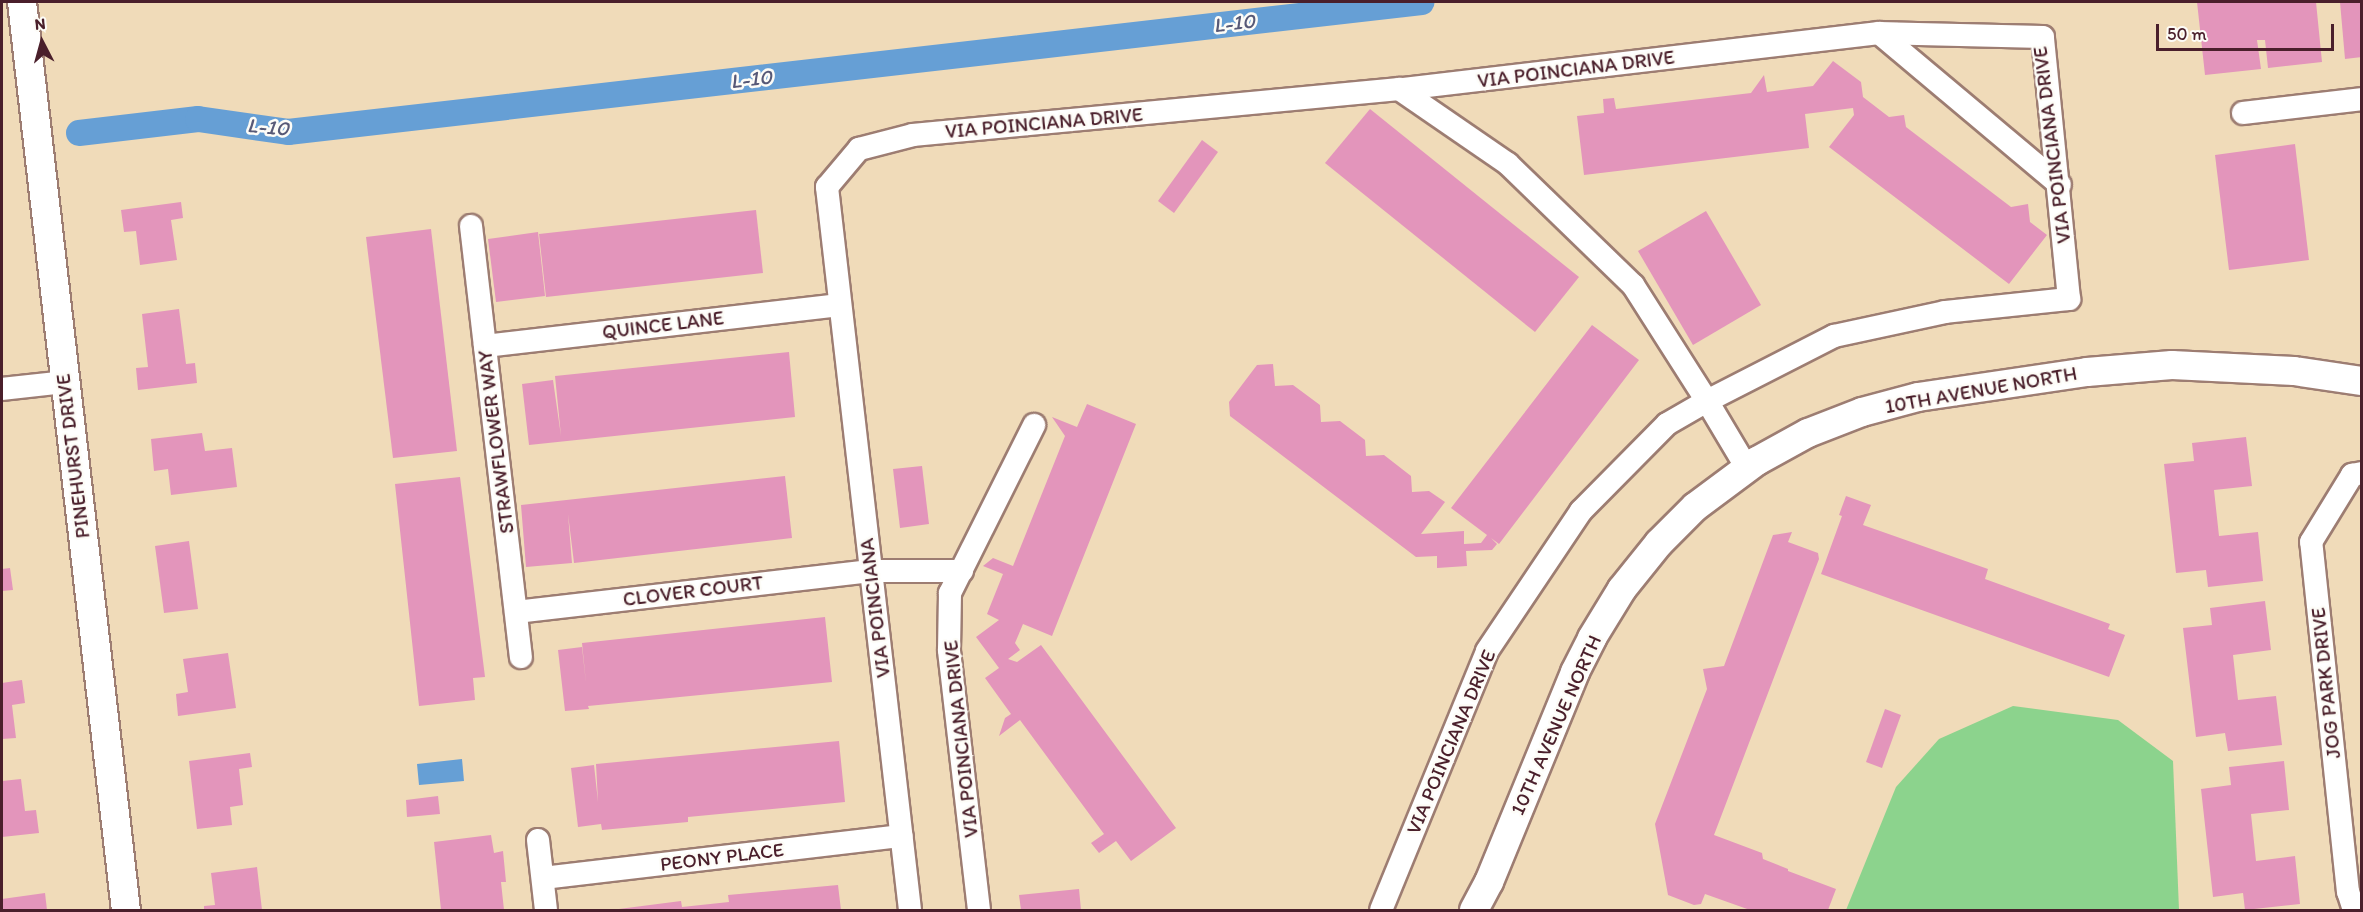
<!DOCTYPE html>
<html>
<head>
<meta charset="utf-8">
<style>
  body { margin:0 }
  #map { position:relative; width:2363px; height:912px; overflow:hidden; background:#f0dbb9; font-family:Itim,sans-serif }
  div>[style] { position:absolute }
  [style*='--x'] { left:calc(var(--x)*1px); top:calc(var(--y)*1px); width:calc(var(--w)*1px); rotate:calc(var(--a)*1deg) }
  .green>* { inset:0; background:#8cd38d }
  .water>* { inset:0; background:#669fd5 }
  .canal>* { height:26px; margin:-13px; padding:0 13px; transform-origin:13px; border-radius:13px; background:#669fd5 }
  .building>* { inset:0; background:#e395bb }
  .roads { filter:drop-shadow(2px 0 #9d7d72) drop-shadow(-2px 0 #9d7d72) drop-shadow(0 2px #9d7d72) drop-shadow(0 -2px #9d7d72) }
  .minor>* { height:22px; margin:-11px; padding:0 11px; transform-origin:11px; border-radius:11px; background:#fff }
  .tertiary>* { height:28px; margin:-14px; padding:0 14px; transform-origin:14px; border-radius:14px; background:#fff }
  span { translate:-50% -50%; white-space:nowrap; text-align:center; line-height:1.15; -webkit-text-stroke:5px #fdfcf7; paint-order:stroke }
  .street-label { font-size:20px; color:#4a1f2b }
  .water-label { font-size:21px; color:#575977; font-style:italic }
  .frame { position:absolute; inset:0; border:3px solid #4a1f2b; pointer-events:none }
  .north { position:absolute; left:12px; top:12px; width:60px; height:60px; -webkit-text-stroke:4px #fdfcf7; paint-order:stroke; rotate:354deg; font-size:16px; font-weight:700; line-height:24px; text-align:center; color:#4a1f2b }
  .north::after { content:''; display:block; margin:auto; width:21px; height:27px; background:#4a1f2b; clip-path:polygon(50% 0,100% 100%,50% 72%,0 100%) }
  .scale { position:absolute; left:2156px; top:24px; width:178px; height:27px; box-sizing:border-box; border:3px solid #4a1f2b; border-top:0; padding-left:8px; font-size:18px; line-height:21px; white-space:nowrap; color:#4a1f2b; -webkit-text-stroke:4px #fdfcf7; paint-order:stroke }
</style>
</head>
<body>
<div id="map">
  <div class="green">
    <i style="clip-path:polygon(2013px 706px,2118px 720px,2173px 761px,2179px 910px,1846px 910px,1896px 787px,1939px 739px)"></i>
  </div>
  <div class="water">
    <i style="clip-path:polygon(462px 759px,464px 781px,419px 785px,417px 764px)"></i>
  </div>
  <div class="canal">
    <i style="--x:79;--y:133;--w:120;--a:-6.7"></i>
    <i style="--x:198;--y:119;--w:91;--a:8.2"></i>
    <i style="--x:288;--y:132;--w:1141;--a:-6.54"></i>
  </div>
  <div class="building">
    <i style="clip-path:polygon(2197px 2px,2316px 2px,2322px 62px,2268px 68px,2265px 40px,2257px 40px,2261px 69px,2205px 75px)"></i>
    <i style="clip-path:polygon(2340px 2px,2362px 2px,2362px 57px,2345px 59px)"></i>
    <i style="clip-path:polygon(1833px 61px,1861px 82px,1863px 97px,1889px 117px,1904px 115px,1906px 127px,2011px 207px,2028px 204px,2030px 222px,2047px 235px,2009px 284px,1829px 147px,1854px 115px,1853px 108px,1805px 114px,1809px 148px,1584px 175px,1577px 116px,1604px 113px,1603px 99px,1614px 98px,1616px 109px,1751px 93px,1764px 75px,1767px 92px,1813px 86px)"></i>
    <i style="clip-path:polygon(1370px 109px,1579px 277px,1535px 332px,1325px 163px)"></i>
    <i style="clip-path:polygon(1202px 140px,1218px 152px,1174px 213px,1158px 201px)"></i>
    <i style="clip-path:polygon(2295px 144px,2309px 260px,2229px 270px,2215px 155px)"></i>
    <i style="clip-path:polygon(181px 202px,183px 218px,171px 220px,177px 260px,140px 265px,136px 231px,124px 232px,121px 210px)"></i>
    <i style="clip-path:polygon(756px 210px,763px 273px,546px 297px,539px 234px)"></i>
    <i style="clip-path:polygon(1706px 211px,1761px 305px,1693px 345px,1638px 251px)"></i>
    <i style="clip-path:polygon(431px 229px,457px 451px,393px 458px,366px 237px)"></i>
    <i style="clip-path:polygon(538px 232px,545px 296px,496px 302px,488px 239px)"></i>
    <i style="clip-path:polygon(179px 309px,186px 364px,195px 363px,197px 383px,138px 390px,136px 368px,148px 367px,142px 314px)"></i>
    <i style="clip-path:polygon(1592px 325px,1639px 360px,1499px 544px,1491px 538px,1497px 544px,1492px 550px,1466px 551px,1467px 566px,1437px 568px,1437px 556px,1416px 557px,1230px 416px,1229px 402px,1257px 365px,1273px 364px,1275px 386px,1293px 385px,1320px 405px,1321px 422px,1340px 421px,1365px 440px,1366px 456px,1384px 455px,1411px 476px,1412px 492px,1429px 491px,1445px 502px,1421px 534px,1464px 531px,1464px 544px,1481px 543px,1487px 535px,1451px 508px)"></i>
    <i style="clip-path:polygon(789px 352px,795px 417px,529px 445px,522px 384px,553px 380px,561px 436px,555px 376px)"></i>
    <i style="clip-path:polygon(1087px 404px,1136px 424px,1052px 636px,1023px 624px,1015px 643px,1020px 650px,1008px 659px,1017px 662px,1041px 645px,1176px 828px,1131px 861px,1116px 841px,1099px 853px,1091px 843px,1104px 834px,1020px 720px,999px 736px,1005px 718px,1011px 714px,985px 678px,999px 668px,976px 637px,999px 620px,987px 614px,1003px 574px,983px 566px,993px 558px,1013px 566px,1065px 436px,1052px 417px,1077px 427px)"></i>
    <i style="clip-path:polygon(202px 433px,205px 451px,232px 448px,237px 487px,171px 495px,168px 469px,154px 471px,151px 439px)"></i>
    <i style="clip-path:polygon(2246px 437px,2252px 486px,2214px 490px,2219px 536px,2258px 532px,2263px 581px,2208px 587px,2206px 570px,2176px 573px,2164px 464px,2194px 461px,2192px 443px)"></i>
    <i style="clip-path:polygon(922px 466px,929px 524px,900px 528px,893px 469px)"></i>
    <i style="clip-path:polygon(785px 476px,792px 538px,574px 563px,568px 514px,572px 563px,526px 567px,521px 505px)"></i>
    <i style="clip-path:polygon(460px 477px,485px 677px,473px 678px,475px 700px,419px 706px,395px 484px)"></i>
    <i style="clip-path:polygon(1846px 496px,1871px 505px,1863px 525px,1988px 569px,1985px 579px,2110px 624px,2108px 629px,2125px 635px,2109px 677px,1821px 574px,1842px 516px,1839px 515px)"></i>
    <i style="clip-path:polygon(1792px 532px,1788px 542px,1818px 553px,1819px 559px,1714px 835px,1762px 853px,1763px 859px,1788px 869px,1788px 871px,1836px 889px,1828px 910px,1750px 910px,1705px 894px,1701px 904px,1694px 905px,1668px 895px,1655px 824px,1707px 689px,1703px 669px,1724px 666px,1773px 535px)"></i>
    <i style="clip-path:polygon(189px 541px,198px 609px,164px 613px,155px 546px)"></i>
    <i style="clip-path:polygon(10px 568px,13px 590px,2px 591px,2px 569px)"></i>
    <i style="clip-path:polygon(2265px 601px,2271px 650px,2233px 655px,2238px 700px,2276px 696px,2282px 745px,2228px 751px,2225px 733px,2196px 737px,2183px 628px,2212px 625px,2210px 608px)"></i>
    <i style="clip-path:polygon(825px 617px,832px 682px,588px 706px,589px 709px,565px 711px,558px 650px,582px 647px,586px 683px,582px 643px)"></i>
    <i style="clip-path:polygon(228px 653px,236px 708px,178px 716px,176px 694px,188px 692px,183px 659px)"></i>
    <i style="clip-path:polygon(22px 680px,25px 703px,12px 705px,16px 738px,2px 739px,2px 683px)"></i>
    <i style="clip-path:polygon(1885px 709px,1901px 715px,1882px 768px,1866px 762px)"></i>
    <i style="clip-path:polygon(839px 741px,845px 802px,688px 817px,688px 822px,602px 830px,601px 824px,578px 827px,571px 768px,594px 765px,598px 802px,596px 764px)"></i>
    <i style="clip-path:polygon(250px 753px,252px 767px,239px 769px,243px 805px,230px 807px,232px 825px,197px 829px,189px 761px)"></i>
    <i style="clip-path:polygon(2284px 761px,2289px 810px,2251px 814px,2256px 861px,2295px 856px,2300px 904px,2245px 910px,2243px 893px,2213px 897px,2201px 789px,2231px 785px,2229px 767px)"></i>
    <i style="clip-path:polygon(21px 779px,25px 811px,36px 810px,39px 833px,2px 837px,2px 781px)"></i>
    <i style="clip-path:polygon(438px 796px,440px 814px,407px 817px,406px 800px)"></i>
    <i style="clip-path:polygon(491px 835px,494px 853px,503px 851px,506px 882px,501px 882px,504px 910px,441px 910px,434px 842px)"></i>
    <i style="clip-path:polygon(257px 867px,262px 910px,204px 910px,204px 906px,215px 905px,211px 873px)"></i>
    <i style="clip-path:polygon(838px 885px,841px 910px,611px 910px,681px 901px,682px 907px,729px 902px,728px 895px)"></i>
    <i style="clip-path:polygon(1079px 889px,1081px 910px,1021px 910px,1019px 895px)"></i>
    <i style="clip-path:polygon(45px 893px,47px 910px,2px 910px,2px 899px)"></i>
  </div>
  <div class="roads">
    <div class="minor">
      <i style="--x:1879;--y:33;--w:236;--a:40"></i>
      <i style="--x:2243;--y:113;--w:120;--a:-6.7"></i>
      <i style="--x:471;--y:226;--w:434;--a:83.4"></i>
      <i style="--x:485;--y:346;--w:357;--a:-6.6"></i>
      <i style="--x:2;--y:389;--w:63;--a:-6.3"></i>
      <i style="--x:516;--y:612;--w:357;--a:-6.6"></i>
      <i style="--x:871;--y:571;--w:91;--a:0"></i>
      <i style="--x:538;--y:840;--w:70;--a:83.5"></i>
      <i style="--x:543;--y:878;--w:361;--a:-6.7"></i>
      <i style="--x:910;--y:910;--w:728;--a:-96.55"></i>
      <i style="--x:827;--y:187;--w:50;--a:-49.9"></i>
      <i style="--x:859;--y:149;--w:56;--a:-14.5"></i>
      <i style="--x:913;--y:135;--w:488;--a:-5.4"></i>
      <i style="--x:979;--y:910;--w:262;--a:-96.6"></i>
      <i style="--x:949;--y:650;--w:57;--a:-89"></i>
      <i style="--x:950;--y:593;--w:188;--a:-63.4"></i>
      <i style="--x:1381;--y:910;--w:280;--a:-67.7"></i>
      <i style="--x:1487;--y:651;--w:169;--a:-56.1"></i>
      <i style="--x:1581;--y:511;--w:122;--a:-45.3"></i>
      <i style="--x:1667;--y:424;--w:46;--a:-29.9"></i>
      <i style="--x:1707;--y:401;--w:143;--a:-27.1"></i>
      <i style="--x:1834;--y:336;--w:114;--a:-12.2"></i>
      <i style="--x:1945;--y:312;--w:125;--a:-6"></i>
      <i style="--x:2069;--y:299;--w:263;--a:-95.7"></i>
      <i style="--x:2043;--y:37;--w:164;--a:-178.6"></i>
      <i style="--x:1879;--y:33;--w:483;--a:173.3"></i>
      <i style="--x:1399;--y:89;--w:132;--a:34.5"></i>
      <i style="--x:1508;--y:164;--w:174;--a:44.1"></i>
      <i style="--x:1633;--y:285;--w:138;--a:57.5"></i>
      <i style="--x:1707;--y:401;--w:78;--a:59.2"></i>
      <i style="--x:2354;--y:910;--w:19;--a:-108"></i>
      <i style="--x:2348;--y:892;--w:352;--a:-96"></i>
      <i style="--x:2311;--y:542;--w:79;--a:-58.5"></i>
      <i style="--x:2352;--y:475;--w:10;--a:-11"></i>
    </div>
    <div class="tertiary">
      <i style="--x:22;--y:2;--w:914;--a:83.47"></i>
      <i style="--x:1474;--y:910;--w:32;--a:-62"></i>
      <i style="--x:1489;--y:882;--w:227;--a:-67.7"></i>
      <i style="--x:1575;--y:672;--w:38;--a:-63"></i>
      <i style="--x:1592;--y:638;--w:57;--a:-58.5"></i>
      <i style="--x:1622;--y:589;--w:59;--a:-51.2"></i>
      <i style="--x:1659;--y:543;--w:51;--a:-45"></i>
      <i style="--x:1695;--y:507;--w:77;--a:-36.6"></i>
      <i style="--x:1757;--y:461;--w:58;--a:-28.8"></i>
      <i style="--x:1808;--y:433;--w:58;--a:-21.3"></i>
      <i style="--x:1862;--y:412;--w:58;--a:-15"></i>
      <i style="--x:1918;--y:397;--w:171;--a:-8.4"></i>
      <i style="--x:2087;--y:372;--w:85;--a:-4.7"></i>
      <i style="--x:2172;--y:365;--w:122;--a:2.8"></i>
      <i style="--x:2294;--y:371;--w:69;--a:8.4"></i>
    </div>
  </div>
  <div class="street-label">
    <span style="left:1576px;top:69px;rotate:-7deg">VIA POINCIANA DRIVE</span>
    <span style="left:1044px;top:123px;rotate:-5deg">VIA POINCIANA DRIVE</span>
    <span style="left:2052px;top:145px;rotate:-97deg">VIA POINCIANA DRIVE</span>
    <span style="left:663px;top:325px;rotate:-7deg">QUINCE LANE</span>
    <span style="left:1981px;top:390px;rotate:-10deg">10TH AVENUE NORTH</span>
    <span style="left:496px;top:442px;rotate:-97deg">STRAWFLOWER WAY</span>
    <span style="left:73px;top:456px;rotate:-97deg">PINEHURST DRIVE</span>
    <span style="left:693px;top:591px;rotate:-7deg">CLOVER COURT</span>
    <span style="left:875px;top:608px;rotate:-97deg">VIA POINCIANA</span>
    <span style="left:2326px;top:683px;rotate:-96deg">JOG PARK DRIVE</span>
    <span style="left:1556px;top:725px;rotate:-66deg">10TH AVENUE NORTH</span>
    <span style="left:961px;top:739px;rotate:-96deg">VIA POINCIANA DRIVE</span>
    <span style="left:1451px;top:742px;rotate:-67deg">VIA POINCIANA DRIVE</span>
    <span style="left:722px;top:857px;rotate:-7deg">PEONY PLACE</span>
  </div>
  <div class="water-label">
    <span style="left:1234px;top:23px;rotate:-7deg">L-10</span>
    <span style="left:751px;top:79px;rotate:-7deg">L-10</span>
    <span style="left:268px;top:127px;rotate:5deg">L-10</span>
  </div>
  <div class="frame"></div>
  <div class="north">N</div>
  <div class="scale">50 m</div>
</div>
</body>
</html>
